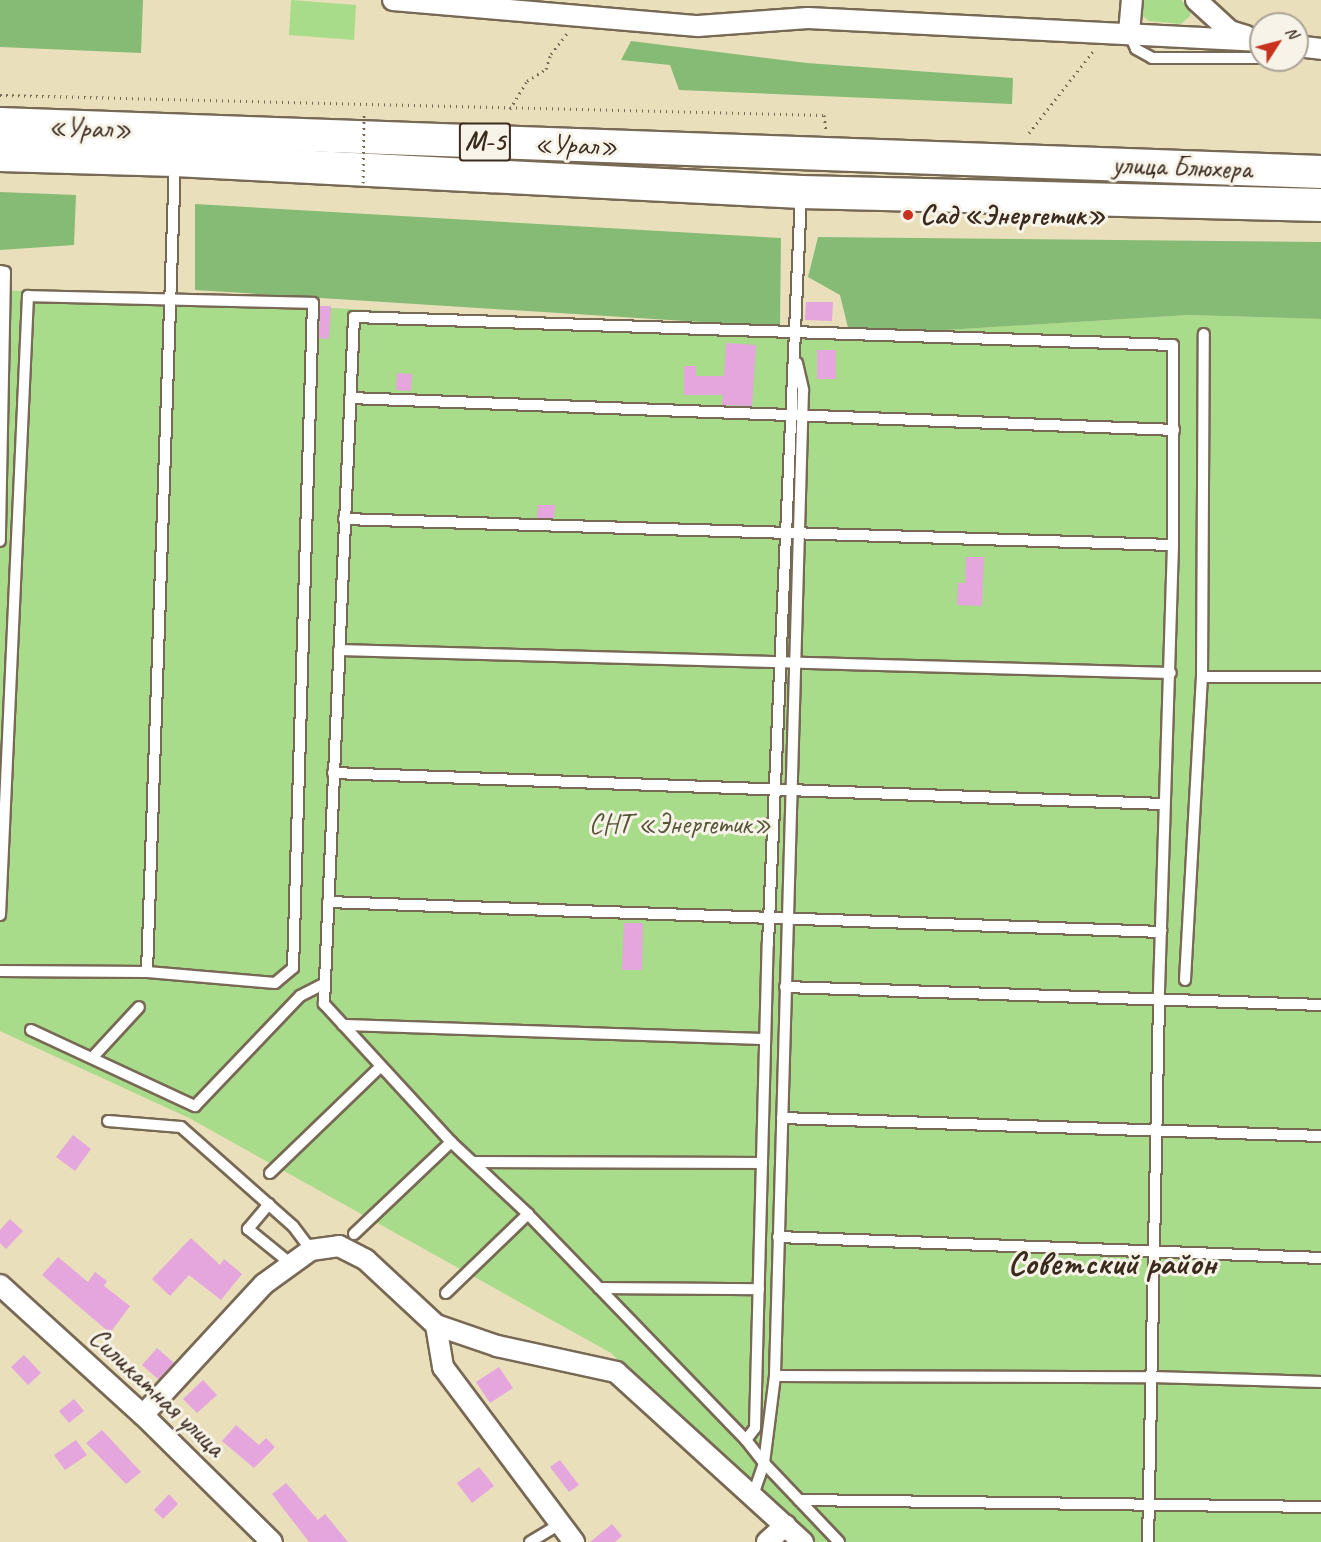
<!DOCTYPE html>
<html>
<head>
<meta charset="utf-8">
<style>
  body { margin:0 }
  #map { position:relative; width:1321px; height:1542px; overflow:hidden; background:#eadfbb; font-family:Caveat,sans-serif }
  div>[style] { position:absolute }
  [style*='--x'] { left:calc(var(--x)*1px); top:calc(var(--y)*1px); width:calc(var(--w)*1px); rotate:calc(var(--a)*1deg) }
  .green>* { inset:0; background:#a8db8a }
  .forest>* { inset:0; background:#86bb76 }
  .building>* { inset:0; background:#e4a6dc }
  .path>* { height:3px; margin-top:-1.5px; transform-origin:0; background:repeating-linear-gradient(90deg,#786955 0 1.5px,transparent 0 6px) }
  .roads { filter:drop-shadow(2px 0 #786955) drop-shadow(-2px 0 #786955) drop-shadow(0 2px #786955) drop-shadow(0 -2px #786955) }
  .lane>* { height:10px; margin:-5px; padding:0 5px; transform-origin:5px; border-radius:5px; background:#fff }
  .street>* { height:20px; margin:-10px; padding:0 10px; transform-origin:10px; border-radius:10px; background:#fff }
  .primary>* { height:32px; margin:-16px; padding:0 16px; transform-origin:16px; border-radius:16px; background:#fff }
  .path-bridge>* { height:3px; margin-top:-1.5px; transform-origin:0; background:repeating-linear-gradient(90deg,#786955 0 1.5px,transparent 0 6px) }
  .dots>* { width:16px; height:16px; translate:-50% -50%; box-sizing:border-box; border:3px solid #f7f3e8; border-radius:50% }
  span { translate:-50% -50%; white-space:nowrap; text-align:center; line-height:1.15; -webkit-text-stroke:6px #f7f3e8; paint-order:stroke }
  .shield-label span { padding:2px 4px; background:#f7f3e8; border:2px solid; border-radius:4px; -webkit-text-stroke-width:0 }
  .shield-label { font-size:27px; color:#3b2a1e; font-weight:700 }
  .street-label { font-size:28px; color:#3b2a1e }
  .poi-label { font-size:28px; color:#3b2a1e; font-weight:700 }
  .left { translate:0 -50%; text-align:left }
  .park-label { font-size:28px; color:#565639 }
  .district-label { font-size:34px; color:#3b2a1e; font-weight:700 }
  .north { position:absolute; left:1249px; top:12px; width:60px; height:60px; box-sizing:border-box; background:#f7f3e8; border:2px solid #aca397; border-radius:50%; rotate:54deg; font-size:16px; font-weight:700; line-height:24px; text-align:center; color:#3b2a1e }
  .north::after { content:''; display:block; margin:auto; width:21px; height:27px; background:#c8321e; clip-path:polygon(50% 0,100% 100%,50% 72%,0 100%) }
</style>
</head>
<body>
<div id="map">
  <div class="green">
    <i style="clip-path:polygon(291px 0,356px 5px,354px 40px,289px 35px)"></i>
    <i style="clip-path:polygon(1141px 0,1181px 0,1191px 11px,1190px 16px,1181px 24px,1149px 21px,1139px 13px)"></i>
    <i style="clip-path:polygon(0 290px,850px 336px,1189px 315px,1321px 319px,1321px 1542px,800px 1542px,611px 1353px,189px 1118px,0 1031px)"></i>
  </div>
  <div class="forest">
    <i style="clip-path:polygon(0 0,143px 0,141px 53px,0 47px)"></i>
    <i style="clip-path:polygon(631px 41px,807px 63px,1013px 78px,1012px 104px,679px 90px,670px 65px,621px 60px)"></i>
    <i style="clip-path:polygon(0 192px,76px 195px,74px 245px,0 250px)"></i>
    <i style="clip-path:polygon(195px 204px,781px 238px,780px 327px,195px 290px)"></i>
    <i style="clip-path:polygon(818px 237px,1321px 242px,1321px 319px,1189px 315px,850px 336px,840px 295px,808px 277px)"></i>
  </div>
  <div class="building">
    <i style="clip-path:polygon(806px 302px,833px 302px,832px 321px,805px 320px)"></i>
    <i style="clip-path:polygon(320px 306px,331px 306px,329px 339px,319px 338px)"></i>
    <i style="clip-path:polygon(726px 343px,756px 345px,752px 406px,722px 405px,723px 395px,684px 395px,684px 366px,696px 366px,696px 376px,724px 376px)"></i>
    <i style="clip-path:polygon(817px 350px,836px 350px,836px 379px,817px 379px)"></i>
    <i style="clip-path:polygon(397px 373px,412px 374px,411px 391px,396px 390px)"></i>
    <i style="clip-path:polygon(538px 505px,555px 505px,554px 518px,537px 518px)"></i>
    <i style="clip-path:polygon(966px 557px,984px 557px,982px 606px,957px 605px,958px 583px,965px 583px)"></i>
    <i style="clip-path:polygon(624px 923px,643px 923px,642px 970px,622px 970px)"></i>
    <i style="clip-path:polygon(73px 1135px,91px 1149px,75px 1171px,56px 1157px)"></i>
    <i style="clip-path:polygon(10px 1219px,23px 1231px,6px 1249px,0 1243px,0 1230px)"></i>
    <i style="clip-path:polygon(191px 1238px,220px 1265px,224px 1259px,242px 1274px,221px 1300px,189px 1275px,170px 1296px,152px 1279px)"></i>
    <i style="clip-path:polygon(58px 1257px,88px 1282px,95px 1272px,107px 1281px,104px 1286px,130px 1306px,110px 1333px,42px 1275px)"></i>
    <i style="clip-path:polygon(157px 1348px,174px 1363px,159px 1380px,142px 1365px)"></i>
    <i style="clip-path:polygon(24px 1355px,41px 1373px,28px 1385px,11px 1367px)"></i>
    <i style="clip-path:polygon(499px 1367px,513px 1388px,490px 1403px,476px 1382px)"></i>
    <i style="clip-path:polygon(203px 1380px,217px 1395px,197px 1413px,183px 1399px)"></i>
    <i style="clip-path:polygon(74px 1399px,84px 1411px,69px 1423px,59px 1411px)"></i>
    <i style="clip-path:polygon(236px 1425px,259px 1445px,266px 1438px,275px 1447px,254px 1468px,222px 1441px)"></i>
    <i style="clip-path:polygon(102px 1430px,141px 1472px,126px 1484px,86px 1443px)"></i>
    <i style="clip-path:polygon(76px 1440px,87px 1455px,65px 1470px,54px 1455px)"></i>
    <i style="clip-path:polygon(560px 1460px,579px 1485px,569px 1492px,550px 1467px)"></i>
    <i style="clip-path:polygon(479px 1467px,494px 1486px,472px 1503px,457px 1483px)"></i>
    <i style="clip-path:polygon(286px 1483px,318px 1520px,325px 1514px,348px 1542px,309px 1542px,272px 1494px)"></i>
    <i style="clip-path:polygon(169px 1494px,178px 1504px,163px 1519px,154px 1510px)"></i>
    <i style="clip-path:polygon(612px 1524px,622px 1536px,615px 1542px,590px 1542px)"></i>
  </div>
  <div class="path">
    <i style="--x:0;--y:95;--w:824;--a:1.39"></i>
    <i style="--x:824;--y:115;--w:17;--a:83"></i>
    <i style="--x:510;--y:109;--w:33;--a:-59"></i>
    <i style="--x:527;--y:81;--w:22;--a:-32"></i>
    <i style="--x:546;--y:69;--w:16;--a:-72"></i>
    <i style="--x:551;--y:54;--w:29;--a:-52"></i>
    <i style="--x:1029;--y:133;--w:105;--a:-51.9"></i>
  </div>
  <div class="roads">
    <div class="lane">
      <i style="--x:1129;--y:33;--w:17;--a:66"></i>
      <i style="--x:1136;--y:49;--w:18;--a:29"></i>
      <i style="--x:1152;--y:58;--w:109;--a:0"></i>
      <i style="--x:0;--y:271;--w:5;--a:11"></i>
      <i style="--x:5;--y:272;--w:269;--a:91.1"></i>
      <i style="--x:797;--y:363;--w:28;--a:77"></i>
      <i style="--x:803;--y:390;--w:986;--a:91.63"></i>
      <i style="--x:775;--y:1376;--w:88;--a:97.2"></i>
      <i style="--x:764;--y:1463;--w:109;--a:46.5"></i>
      <i style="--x:350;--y:398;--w:825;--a:2.22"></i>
      <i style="--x:344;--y:519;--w:829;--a:1.8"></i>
      <i style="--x:339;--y:650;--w:832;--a:1.58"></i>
      <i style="--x:1202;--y:677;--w:119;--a:0"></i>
      <i style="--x:333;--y:773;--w:832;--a:2.14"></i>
      <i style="--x:328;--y:902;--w:834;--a:2.06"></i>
      <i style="--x:0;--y:915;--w:620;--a:-87.41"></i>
      <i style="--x:28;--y:296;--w:285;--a:1.4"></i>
      <i style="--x:313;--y:303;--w:665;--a:91.72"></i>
      <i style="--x:293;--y:968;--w:23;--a:140"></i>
      <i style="--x:275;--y:983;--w:128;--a:-175.1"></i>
      <i style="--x:147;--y:972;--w:147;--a:-179.6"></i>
      <i style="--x:147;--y:972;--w:809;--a:-88.02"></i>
      <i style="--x:1185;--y:980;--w:303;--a:-86.8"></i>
      <i style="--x:1202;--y:677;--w:343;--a:-89.7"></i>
      <i style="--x:785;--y:987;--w:536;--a:1.92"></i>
      <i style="--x:343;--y:1025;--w:422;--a:1.9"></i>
      <i style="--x:31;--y:1030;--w:181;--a:24.9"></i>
      <i style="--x:195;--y:1106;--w:152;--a:-46.3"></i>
      <i style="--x:300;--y:996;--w:27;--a:-27"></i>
      <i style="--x:92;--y:1058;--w:69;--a:-47.3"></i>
      <i style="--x:782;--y:1118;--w:539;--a:1.91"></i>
      <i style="--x:108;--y:1121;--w:73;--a:4.7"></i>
      <i style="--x:181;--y:1127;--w:149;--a:41.5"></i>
      <i style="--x:293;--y:1226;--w:30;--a:53"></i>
      <i style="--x:473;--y:1162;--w:289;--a:0.2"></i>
      <i style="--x:270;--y:1173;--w:154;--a:-43.9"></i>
      <i style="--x:269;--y:1204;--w:33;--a:130"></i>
      <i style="--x:248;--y:1229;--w:55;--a:39.1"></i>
      <i style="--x:354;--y:1234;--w:134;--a:-43.5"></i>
      <i style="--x:778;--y:1237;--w:543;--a:2.21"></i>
      <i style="--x:599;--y:1288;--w:160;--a:0.4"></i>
      <i style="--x:446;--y:1293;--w:114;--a:-43.9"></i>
      <i style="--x:775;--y:1376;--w:377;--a:0.2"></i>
      <i style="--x:1152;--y:1377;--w:169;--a:1.7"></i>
      <i style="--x:746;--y:1440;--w:314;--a:-134"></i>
      <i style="--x:528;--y:1214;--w:105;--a:-136.9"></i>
      <i style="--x:451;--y:1142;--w:188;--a:-132.6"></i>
      <i style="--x:324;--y:1004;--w:688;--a:-87.5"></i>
      <i style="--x:354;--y:317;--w:819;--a:1.96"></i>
      <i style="--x:1173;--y:345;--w:200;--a:90"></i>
      <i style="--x:1173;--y:545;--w:456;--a:91.8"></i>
      <i style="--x:1159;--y:1001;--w:541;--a:91.16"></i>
      <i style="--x:752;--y:1498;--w:37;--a:-71"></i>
      <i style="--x:764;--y:1463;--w:29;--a:-128"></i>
      <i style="--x:746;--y:1440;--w:15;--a:-53"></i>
      <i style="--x:755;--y:1428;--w:484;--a:-88.5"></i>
      <i style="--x:768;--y:944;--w:751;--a:-87.48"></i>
      <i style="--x:799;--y:1500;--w:522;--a:0.77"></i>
      <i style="--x:530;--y:1542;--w:35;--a:-31"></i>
    </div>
    <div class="street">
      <i style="--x:393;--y:0;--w:306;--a:4.9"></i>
      <i style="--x:698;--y:26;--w:110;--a:-4.2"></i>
      <i style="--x:808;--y:18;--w:454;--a:2.9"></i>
      <i style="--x:1196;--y:0;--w:46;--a:42.4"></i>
      <i style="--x:1230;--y:31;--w:17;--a:17"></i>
      <i style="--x:1129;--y:33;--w:33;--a:-85"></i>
      <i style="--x:1297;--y:46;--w:24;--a:7"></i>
      <i style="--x:0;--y:1285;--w:193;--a:42.3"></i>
      <i style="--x:143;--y:1415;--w:181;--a:44.6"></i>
      <i style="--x:436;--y:1325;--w:43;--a:80.5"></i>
      <i style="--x:443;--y:1367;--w:219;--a:53.2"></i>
      <i style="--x:143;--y:1415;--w:178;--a:-47.3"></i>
      <i style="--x:264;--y:1284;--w:58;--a:-35.9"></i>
      <i style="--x:311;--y:1250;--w:28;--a:-8"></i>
      <i style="--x:339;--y:1246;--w:30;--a:27"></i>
      <i style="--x:366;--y:1260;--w:96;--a:42.9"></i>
      <i style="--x:436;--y:1325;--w:65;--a:19"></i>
      <i style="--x:497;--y:1346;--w:122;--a:12.3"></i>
      <i style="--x:616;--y:1372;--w:253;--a:42.3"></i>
      <i style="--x:767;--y:1542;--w:25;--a:-42"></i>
    </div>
    <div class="primary">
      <i style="--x:0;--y:124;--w:1322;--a:2.08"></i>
      <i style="--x:0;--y:155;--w:175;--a:1.6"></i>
      <i style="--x:175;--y:160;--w:627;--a:2.93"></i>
      <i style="--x:801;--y:192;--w:520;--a:1.43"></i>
    </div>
  </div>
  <div class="path-bridge">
    <i style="--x:363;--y:183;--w:70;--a:-89.2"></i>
  </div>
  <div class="dots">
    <i style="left:908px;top:215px;background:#c8321e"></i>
  </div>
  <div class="shield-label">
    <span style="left:485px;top:142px">М-5</span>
  </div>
  <div class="street-label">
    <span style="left:90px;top:128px;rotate:2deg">«Урал»</span>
    <span style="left:576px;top:145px;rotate:2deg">«Урал»</span>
    <span style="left:1182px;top:167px;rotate:2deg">улица Блюхера</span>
    <span style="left:157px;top:1392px;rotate:43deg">Силикатная улица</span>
  </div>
  <div class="poi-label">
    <span class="left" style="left:920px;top:215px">Сад «Энергетик»</span>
  </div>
  <div class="park-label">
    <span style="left:680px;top:824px">СНТ «Энергетик»</span>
  </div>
  <div class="district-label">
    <span style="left:1112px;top:1263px">Советский район</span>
  </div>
  <div class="north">N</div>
</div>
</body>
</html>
